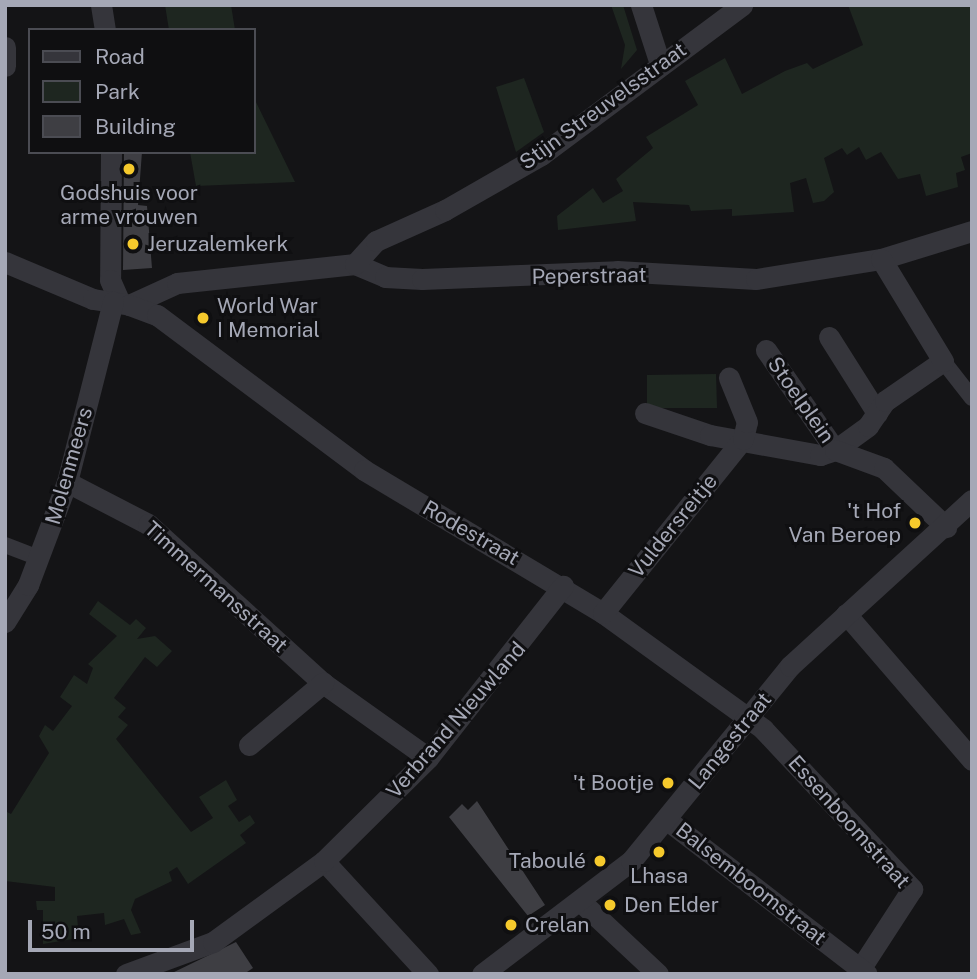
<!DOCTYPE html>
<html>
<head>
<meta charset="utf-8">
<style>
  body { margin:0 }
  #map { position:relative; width:977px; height:979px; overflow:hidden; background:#141416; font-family:"Public Sans",sans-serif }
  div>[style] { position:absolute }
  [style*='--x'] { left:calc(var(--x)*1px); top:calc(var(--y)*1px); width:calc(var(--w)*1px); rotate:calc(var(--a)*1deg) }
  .green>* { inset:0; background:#1e2620 }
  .building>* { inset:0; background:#3e3e43 }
  .pedestrian>* { height:16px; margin:-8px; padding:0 8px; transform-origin:8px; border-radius:8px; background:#35353b }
  .minor>* { height:21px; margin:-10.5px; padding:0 10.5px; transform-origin:10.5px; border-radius:10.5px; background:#35353b }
  .dots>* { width:19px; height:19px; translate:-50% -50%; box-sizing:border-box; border:4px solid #0f0f11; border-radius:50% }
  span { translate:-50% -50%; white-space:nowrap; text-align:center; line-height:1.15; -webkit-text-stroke:6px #0f0f11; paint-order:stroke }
  .street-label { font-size:21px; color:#a5a8b6 }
  .poi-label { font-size:21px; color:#a5a8b6 }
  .left { translate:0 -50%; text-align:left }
  .right { translate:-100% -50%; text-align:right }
  .frame { position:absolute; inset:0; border:7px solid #a5a8b6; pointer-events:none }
  .legend { position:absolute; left:28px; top:28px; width:228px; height:126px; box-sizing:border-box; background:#0f0f11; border:2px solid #4b4c53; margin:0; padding:9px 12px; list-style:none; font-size:21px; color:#a5a8b6 }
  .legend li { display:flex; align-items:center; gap:14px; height:35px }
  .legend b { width:35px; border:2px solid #4b4c53 }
  .scale { position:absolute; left:28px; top:920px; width:166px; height:32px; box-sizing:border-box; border:4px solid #a5a8b6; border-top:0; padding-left:9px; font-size:21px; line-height:24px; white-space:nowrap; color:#a5a8b6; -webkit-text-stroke:5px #0f0f11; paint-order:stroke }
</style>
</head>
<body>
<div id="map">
  <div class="green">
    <i style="clip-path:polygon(165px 5px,231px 5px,235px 30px,169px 30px)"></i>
    <i style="clip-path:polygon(611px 5px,623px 5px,637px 50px,621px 69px,625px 45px)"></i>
    <i style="clip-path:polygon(848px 5px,972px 5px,972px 153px,961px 157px,965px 170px,956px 173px,958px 187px,926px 196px,920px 174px,898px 179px,881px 152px,866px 160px,859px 147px,847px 155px,842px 148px,824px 158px,834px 192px,824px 201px,813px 203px,806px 178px,790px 183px,794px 212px,732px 216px,732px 209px,691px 211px,689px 205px,633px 202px,636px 221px,558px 230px,557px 216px,593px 188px,603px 203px,623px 191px,616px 179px,653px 148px,646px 137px,698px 105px,685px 81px,725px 58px,742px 94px,785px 71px,807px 63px,813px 69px,863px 45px)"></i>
    <i style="clip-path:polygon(524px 78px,544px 132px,516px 152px,496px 87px)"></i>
    <i style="clip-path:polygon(254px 98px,295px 182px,196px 186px,190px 152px,254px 152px)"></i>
    <i style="clip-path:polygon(716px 374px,717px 408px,647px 408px,647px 375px)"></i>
    <i style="clip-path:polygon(98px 601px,130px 625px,136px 619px,146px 628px,137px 639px,155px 636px,172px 651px,157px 667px,145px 657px,114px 698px,126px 708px,118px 717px,128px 725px,116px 739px,191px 832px,213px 818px,199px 797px,226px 780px,237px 800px,228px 806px,239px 822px,250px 815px,255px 823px,240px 835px,246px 843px,188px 884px,177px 867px,169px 872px,172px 881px,135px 899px,131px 910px,141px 933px,131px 935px,124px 919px,105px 925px,104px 913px,77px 916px,79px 938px,43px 944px,43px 910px,37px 910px,36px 901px,55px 901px,55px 887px,5px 881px,5px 811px,11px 814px,49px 753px,39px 736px,45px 725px,53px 731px,72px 706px,60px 697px,74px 675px,87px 684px,93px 668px,88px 664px,117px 636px,89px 614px)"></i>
  </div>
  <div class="building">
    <i style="clip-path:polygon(124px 152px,142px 152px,138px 205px,147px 206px,152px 268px,123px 270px)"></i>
    <i style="clip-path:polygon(477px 801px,545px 905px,528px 916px,449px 817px,462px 804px,468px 810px)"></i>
    <i style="clip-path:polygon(236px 942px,253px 968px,244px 974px,170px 974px)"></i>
  </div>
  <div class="pedestrian">
    <i style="--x:943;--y:361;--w:47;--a:51.9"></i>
    <i style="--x:5;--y:545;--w:36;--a:21"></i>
  </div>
  <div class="minor">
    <i style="--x:101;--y:5;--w:25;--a:81"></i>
    <i style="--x:641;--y:5;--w:62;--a:72.1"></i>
    <i style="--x:5;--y:47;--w:19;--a:90"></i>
    <i style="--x:111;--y:152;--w:128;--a:90.4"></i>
    <i style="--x:110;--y:280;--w:24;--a:66"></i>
    <i style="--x:5;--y:262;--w:95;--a:22.8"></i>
    <i style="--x:93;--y:299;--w:36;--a:9"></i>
    <i style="--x:129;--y:305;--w:53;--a:-24.6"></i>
    <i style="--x:177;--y:283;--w:179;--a:-6.1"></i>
    <i style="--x:355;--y:264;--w:33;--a:23"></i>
    <i style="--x:385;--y:277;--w:37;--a:3"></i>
    <i style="--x:422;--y:279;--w:195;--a:-2.3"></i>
    <i style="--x:617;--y:271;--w:139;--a:3.3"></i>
    <i style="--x:756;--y:279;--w:127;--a:-9.1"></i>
    <i style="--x:881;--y:259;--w:95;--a:-17.1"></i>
    <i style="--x:355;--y:264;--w:31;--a:-48"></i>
    <i style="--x:376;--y:241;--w:76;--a:-24.2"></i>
    <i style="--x:445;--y:210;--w:111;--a:-29.8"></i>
    <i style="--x:541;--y:155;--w:251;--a:-36.7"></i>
    <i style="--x:129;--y:305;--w:30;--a:20"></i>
    <i style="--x:157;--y:315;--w:259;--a:36.8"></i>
    <i style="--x:364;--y:470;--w:279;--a:30.9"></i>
    <i style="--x:603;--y:613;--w:198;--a:35.9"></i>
    <i style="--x:763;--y:729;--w:219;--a:47"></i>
    <i style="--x:912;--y:889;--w:95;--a:123"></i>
    <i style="--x:829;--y:337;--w:90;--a:57.7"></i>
    <i style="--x:766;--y:350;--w:121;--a:55.4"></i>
    <i style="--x:645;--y:413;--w:69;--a:18.7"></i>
    <i style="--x:710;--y:435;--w:112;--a:10.3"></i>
    <i style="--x:820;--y:455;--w:16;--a:-18"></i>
    <i style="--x:835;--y:450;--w:41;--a:-36"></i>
    <i style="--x:868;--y:426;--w:30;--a:-56"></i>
    <i style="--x:885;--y:401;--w:70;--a:-34.6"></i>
    <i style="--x:943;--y:361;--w:119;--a:-121.3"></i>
    <i style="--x:835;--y:450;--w:52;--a:20.2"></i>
    <i style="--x:884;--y:468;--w:86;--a:43.6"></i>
    <i style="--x:67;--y:482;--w:91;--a:27.4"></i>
    <i style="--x:148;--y:524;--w:236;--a:42.3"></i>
    <i style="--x:323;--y:683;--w:129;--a:35.5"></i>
    <i style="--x:603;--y:613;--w:223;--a:-51.2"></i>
    <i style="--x:743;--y:439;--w:17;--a:-77"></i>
    <i style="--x:747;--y:422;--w:48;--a:-112.2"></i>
    <i style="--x:846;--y:614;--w:193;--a:49.2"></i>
    <i style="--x:5;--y:622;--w:44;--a:-58.1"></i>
    <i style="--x:28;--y:585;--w:110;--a:-69.3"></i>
    <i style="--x:67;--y:482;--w:186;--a:-75.7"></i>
    <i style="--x:249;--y:745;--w:97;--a:-40"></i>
    <i style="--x:667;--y:820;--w:252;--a:37.6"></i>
    <i style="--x:324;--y:861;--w:154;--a:47.4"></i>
    <i style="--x:580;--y:901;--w:107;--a:43.1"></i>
    <i style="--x:126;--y:974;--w:93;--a:-20.2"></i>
    <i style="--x:213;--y:942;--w:137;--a:-36.1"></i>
    <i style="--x:324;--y:861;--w:146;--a:-44.7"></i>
    <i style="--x:428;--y:758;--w:219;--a:-51.9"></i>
    <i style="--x:482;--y:974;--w:187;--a:-37.2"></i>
    <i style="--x:631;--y:861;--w:252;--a:-50.8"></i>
    <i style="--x:790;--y:666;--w:246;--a:-42.4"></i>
  </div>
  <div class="dots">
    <i style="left:129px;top:169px;background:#f5c92c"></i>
    <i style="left:133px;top:244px;background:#f5c92c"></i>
    <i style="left:203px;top:318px;background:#f5c92c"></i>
    <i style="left:915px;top:523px;background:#f5c92c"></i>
    <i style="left:668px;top:783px;background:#f5c92c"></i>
    <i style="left:659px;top:852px;background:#f5c92c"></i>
    <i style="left:600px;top:861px;background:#f5c92c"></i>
    <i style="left:610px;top:905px;background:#f5c92c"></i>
    <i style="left:511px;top:925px;background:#f5c92c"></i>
  </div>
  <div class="street-label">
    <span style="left:603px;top:106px;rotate:-36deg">Stijn Streuvelsstraat</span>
    <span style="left:589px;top:276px;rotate:-1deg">Peperstraat</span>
    <span style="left:801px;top:400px;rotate:55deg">Stoelplein</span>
    <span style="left:69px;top:466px;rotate:-74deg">Molenmeers</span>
    <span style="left:673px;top:526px;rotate:-51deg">Vuldersreitje</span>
    <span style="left:471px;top:533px;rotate:30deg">Rodestraat</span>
    <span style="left:216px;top:587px;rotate:42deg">Timmermansstraat</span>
    <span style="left:456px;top:720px;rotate:-49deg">Verbrand Nieuwland</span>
    <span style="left:730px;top:741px;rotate:-51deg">Langestraat</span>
    <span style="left:849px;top:822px;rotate:48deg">Essenboomstraat</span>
    <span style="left:751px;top:884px;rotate:38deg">Balsemboomstraat</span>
  </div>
  <div class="poi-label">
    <span style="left:129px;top:205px">Godshuis voor<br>arme vrouwen</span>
    <span class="left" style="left:147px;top:244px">Jeruzalemkerk</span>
    <span class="left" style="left:217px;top:318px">World War<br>I Memorial</span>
    <span class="right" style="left:901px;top:523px">'t Hof<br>Van Beroep</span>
    <span class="right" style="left:654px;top:783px">'t Bootje</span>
    <span class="right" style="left:586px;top:861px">Taboulé</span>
    <span style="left:659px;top:876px">Lhasa</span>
    <span class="left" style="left:624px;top:905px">Den Elder</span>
    <span class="left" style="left:525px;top:925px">Crelan</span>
  </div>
  <div class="frame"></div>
  <ul class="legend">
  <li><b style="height:9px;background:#35353b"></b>Road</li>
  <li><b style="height:19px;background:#1e2620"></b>Park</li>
  <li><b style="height:19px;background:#3e3e43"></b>Building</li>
  </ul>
  <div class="scale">50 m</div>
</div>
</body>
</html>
